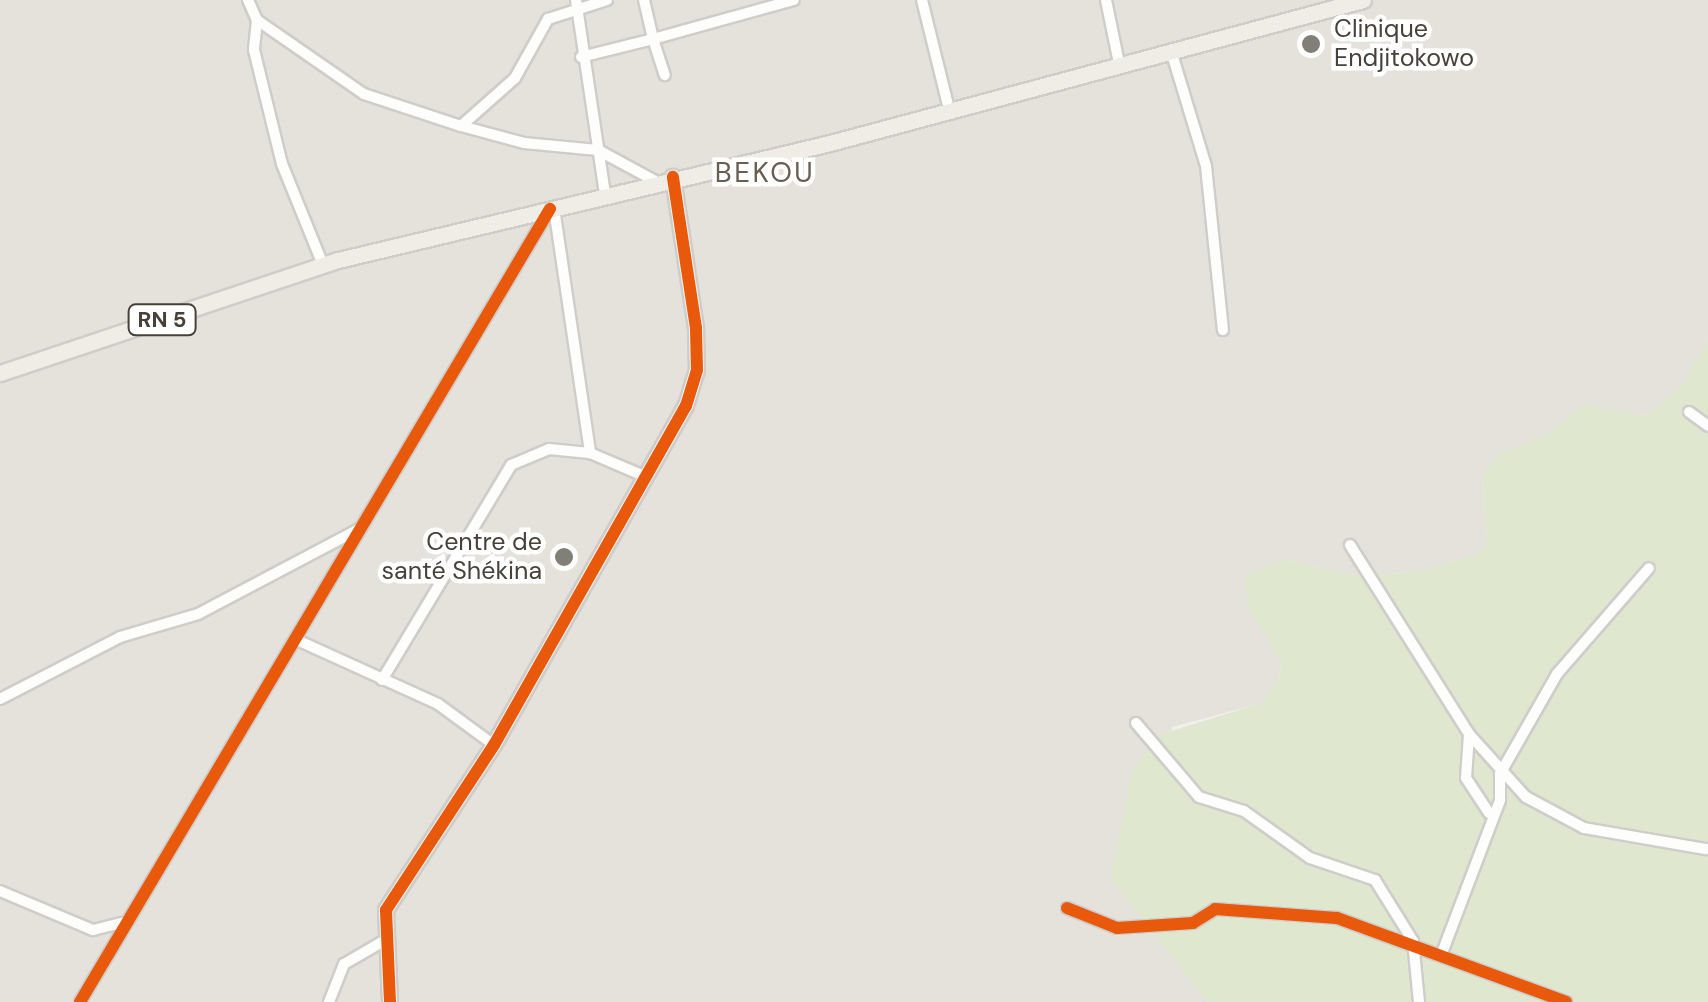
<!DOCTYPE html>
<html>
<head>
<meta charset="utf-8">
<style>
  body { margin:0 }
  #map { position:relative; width:1708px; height:1002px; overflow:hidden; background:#f1efec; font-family:"DM Sans",sans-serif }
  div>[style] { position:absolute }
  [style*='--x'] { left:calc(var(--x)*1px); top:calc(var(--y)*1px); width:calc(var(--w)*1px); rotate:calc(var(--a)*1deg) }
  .residential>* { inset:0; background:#e5e1db }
  .green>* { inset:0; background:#dfe8cf }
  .roads { filter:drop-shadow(2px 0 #cfcdca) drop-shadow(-2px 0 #cfcdca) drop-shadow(0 2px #cfcdca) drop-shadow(0 -2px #cfcdca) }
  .street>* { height:10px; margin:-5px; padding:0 5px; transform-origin:5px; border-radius:5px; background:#fdfdfc }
  .secondary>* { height:14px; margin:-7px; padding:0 7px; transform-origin:7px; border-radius:7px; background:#f6f4f0 }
  .primary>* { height:15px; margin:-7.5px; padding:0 7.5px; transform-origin:7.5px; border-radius:7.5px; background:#f0ece6 }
  .cycleway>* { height:12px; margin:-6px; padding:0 6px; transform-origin:6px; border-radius:6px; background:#e8590c }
  .dots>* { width:28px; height:28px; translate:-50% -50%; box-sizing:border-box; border:5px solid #fff; border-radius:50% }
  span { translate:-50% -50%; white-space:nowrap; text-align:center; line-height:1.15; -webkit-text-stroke:9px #fff; paint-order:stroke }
  .shield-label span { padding:2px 8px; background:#fff; border:2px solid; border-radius:8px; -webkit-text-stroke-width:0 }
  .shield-label { font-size:22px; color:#474139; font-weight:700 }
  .poi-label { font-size:25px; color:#474139 }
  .left { translate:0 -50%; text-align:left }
  .right { translate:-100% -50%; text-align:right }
  .neighbourhood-label { font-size:28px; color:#685e51; letter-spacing:2.5px }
</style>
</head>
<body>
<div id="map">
  <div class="residential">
    <i style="clip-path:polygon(0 0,1708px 0,1708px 339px,1682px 386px,1647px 416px,1583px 406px,1541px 438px,1499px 454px,1482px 478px,1487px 541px,1477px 554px,1420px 571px,1358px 577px,1285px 559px,1248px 607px,1281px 662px,1279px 678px,1262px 703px,1172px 727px,1152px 921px,1208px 1002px,0 1002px)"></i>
  </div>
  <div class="green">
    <i style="clip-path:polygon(1708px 339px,1708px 1002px,1208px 1002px,1111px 879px,1132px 772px,1159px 735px,1261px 703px,1279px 678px,1281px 662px,1248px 607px,1244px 576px,1285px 559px,1358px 577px,1420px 571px,1477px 554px,1487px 541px,1482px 478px,1499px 453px,1541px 438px,1584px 405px,1647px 416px,1682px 386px)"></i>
  </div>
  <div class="roads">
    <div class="street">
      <i style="--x:248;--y:0;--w:22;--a:66"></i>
      <i style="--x:257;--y:20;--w:130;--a:34.7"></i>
      <i style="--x:364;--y:94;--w:102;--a:18.3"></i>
      <i style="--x:461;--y:126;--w:72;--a:-41.6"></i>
      <i style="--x:515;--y:78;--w:68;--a:-60.8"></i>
      <i style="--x:548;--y:19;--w:62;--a:-17.9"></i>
      <i style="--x:576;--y:0;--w:197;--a:81.5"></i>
      <i style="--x:644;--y:0;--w:40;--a:77"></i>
      <i style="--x:653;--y:39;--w:146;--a:-15.5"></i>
      <i style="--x:922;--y:0;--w:116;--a:76.1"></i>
      <i style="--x:1106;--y:0;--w:69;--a:78.4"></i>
      <i style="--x:257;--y:20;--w:30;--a:96"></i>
      <i style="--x:254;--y:50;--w:117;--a:76.2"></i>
      <i style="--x:282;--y:164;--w:109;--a:67.9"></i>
      <i style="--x:1172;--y:54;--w:117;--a:73.1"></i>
      <i style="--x:1206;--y:166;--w:165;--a:84.1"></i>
      <i style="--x:581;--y:57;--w:74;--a:-14"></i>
      <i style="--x:653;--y:39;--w:38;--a:72"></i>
      <i style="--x:461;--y:126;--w:65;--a:15.1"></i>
      <i style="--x:524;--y:143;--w:74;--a:5.4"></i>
      <i style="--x:598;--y:150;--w:67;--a:28.5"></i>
      <i style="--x:554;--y:208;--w:248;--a:81.6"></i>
      <i style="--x:1689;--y:412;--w:24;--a:36"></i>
      <i style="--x:1350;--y:545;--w:223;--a:57.8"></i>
      <i style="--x:1469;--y:734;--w:85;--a:47.9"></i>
      <i style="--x:1526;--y:797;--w:66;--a:28.1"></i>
      <i style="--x:1584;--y:828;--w:124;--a:9.8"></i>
      <i style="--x:297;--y:640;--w:155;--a:24.4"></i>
      <i style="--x:438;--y:704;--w:69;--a:36.2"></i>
      <i style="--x:382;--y:680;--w:251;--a:-59"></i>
      <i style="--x:511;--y:465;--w:41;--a:-22.8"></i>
      <i style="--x:549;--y:449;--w:41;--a:5.6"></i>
      <i style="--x:590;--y:453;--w:59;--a:23.1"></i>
      <i style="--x:0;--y:699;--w:135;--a:-27.3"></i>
      <i style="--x:120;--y:637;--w:81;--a:-16.4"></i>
      <i style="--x:198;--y:614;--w:182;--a:-27.8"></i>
      <i style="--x:1136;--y:723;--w:97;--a:49.6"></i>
      <i style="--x:1199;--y:797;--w:47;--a:17.3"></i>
      <i style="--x:1244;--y:811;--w:81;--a:35.5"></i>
      <i style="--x:1310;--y:858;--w:69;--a:18.7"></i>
      <i style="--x:1375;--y:880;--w:72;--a:58.1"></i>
      <i style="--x:1413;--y:941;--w:61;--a:84.4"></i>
      <i style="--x:1469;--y:734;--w:44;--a:93.9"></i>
      <i style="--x:1466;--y:778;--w:42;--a:56.7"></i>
      <i style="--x:0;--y:891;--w:101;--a:22.8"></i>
      <i style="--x:93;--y:930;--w:30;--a:-14"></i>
      <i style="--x:1067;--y:908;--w:54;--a:21.8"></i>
      <i style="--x:1117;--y:928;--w:76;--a:-3.8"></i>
      <i style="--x:1193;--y:923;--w:26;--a:-32"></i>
      <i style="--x:1215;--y:909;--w:122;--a:4.2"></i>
      <i style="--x:1337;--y:918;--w:244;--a:20.1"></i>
      <i style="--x:1442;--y:953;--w:164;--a:-69.2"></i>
      <i style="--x:1500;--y:800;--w:26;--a:-90"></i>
      <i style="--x:1500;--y:774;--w:115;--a:-60.3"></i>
      <i style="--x:1557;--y:674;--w:140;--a:-49"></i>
      <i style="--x:80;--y:1002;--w:922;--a:-59.35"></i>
      <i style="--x:329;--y:1002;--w:41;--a:-68.5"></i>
      <i style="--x:344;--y:964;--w:44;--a:-30.1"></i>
    </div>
    <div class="secondary">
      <i style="--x:390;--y:1002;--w:92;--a:-92.5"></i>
      <i style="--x:386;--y:910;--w:197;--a:-56.8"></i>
      <i style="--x:494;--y:745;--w:390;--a:-60.5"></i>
      <i style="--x:686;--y:406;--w:38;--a:-73"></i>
      <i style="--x:697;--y:370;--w:42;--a:-91.4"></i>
      <i style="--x:696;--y:328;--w:153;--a:-98.7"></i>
    </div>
    <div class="primary">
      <i style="--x:0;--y:373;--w:356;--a:-18.5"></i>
      <i style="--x:338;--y:260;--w:506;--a:-13.38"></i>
      <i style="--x:830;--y:143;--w:552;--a:-15.02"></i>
    </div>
  </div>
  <div class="cycleway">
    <i style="--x:1067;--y:908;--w:54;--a:21.8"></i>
    <i style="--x:1117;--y:928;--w:76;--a:-3.8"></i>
    <i style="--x:1193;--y:923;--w:26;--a:-32"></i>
    <i style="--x:1215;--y:909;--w:122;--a:4.2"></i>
    <i style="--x:1337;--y:918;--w:244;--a:20.1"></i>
    <i style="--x:80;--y:1002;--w:922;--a:-59.35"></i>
    <i style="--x:390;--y:1002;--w:92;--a:-92.5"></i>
    <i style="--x:386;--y:910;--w:197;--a:-56.8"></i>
    <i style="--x:494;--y:745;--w:390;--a:-60.5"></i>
    <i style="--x:686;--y:406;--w:38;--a:-73"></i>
    <i style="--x:697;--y:370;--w:42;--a:-91.4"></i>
    <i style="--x:696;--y:328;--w:153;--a:-98.7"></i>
  </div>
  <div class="dots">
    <i style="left:1311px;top:44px;background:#827e78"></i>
    <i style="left:564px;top:557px;background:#827e78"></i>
  </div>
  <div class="shield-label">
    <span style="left:162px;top:320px">RN 5</span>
  </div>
  <div class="poi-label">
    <span class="left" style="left:1334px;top:44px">Clinique<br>Endjitokowo</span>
    <span class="right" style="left:542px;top:557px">Centre de<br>santé Shékina</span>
  </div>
  <div class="neighbourhood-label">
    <span style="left:765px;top:173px">BEKOU</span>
  </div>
</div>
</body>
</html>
